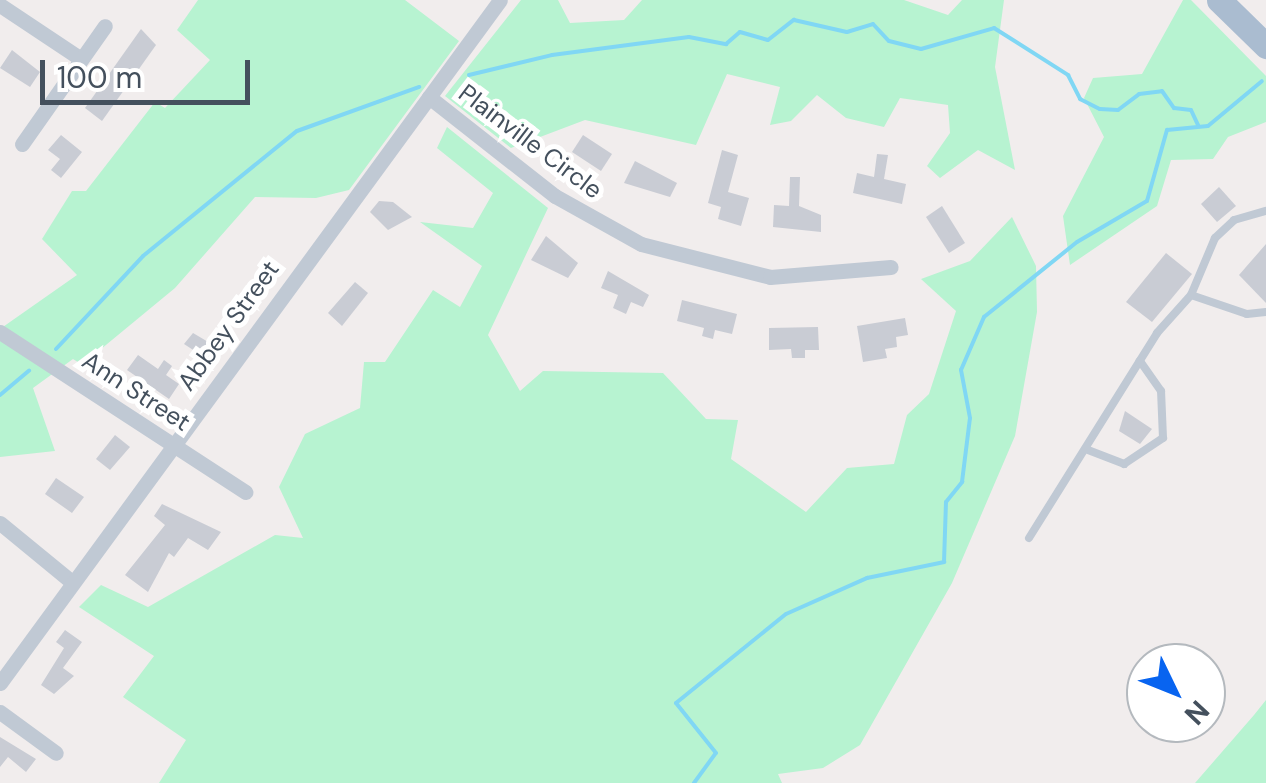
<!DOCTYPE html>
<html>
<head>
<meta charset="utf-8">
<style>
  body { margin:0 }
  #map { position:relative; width:1266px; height:783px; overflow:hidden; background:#f1eded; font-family:"DM Sans",sans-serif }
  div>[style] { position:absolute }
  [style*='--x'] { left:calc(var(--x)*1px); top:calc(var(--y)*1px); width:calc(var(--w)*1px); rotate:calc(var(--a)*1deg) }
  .green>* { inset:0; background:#b7f3d1 }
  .stream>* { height:4px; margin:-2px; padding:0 2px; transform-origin:2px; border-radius:2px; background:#80d7f4 }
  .building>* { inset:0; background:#c9ccd4 }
  .lane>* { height:8px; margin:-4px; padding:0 4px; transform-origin:4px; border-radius:4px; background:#c0c9d4 }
  .street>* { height:15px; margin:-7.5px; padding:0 7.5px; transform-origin:7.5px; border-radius:7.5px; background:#c0c9d4 }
  .primary>* { height:25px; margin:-12.5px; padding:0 12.5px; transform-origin:12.5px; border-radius:12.5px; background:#aabcd0 }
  span { translate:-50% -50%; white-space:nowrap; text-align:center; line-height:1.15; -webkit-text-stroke:10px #fff; paint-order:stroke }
  .street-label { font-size:25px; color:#44505d }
  .north { position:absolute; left:1126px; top:643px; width:100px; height:100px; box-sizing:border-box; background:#fff; border:2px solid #b4b9be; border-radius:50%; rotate:133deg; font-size:28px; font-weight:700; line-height:40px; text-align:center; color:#44505d }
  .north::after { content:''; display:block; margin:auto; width:35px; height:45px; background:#0864f0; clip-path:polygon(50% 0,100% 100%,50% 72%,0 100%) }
  .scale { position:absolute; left:40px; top:60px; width:210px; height:45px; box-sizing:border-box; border:5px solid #44505d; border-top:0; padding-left:12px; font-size:30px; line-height:35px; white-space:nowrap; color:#44505d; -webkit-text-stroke:8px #fff; paint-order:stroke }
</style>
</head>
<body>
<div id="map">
  <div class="green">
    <i style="clip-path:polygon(198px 0,405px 0,459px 41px,349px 190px,316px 198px,255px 197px,175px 288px,95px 354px,113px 384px,73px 359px,33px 388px,55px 451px,0 457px,0 329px,77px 275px,42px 239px,72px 191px,86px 191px,155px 102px,165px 108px,210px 60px,177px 30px)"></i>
    <i style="clip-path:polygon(521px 0,558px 0,570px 23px,624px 20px,642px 0,904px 0,948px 15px,962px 0,1004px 0,995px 67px,1015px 170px,978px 150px,940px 178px,927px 166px,950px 133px,948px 105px,900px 98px,884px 127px,846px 118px,817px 95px,791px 121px,770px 125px,780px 87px,727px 74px,696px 145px,585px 120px,511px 148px,445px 96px)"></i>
    <i style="clip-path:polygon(1183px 0,1191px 0,1266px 76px,1266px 122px,1228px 137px,1213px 159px,1171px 160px,1157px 206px,1070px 265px,1063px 216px,1104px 137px,1084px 98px,1093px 78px,1142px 74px)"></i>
    <i style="clip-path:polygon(447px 127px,548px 208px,488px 335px,520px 391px,543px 371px,663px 373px,706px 419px,738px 420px,731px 459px,806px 512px,847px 468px,894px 464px,907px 415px,929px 394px,956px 311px,921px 279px,970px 261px,1012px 217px,1036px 266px,1037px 312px,1015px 436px,952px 583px,860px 745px,823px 768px,778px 774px,782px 783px,159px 783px,186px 740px,123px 697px,154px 656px,79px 607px,101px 585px,148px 607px,275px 535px,303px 538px,279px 487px,305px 434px,360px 408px,364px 362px,385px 362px,433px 290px,460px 307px,482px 266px,420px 222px,473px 228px,493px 193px,437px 148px)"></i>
    <i style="clip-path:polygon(1266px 700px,1266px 783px,1195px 783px,1254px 715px)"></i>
  </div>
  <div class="stream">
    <i style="--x:469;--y:75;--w:85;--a:-13.5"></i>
    <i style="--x:552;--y:55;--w:138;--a:-7.5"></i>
    <i style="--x:689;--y:37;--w:38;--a:11"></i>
    <i style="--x:726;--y:44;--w:18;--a:-41"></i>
    <i style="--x:740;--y:32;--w:29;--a:16"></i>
    <i style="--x:768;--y:40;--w:33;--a:-38"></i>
    <i style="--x:794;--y:20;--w:54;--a:12.8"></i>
    <i style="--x:847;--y:32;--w:27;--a:-17"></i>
    <i style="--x:873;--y:24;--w:23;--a:47"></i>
    <i style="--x:889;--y:41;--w:33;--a:14"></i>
    <i style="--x:921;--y:49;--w:76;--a:-16"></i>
    <i style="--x:994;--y:28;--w:88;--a:32.4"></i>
    <i style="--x:1068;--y:75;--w:27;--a:63"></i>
    <i style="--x:1080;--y:99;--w:22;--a:27"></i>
    <i style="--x:1100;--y:109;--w:18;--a:3"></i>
    <i style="--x:1118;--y:110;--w:26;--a:-37"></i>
    <i style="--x:1139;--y:94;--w:23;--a:-7"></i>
    <i style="--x:1162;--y:91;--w:21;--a:55"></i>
    <i style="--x:1174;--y:108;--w:17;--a:7"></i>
    <i style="--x:1191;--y:110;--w:17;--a:65"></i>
    <i style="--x:56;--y:349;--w:127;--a:-46.9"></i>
    <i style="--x:143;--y:256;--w:198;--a:-39.1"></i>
    <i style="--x:297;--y:131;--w:130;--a:-19.8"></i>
    <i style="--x:0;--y:395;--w:38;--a:-40"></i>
    <i style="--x:694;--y:783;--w:37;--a:-54"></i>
    <i style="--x:716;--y:753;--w:64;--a:-128.7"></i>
    <i style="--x:676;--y:703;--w:141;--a:-39"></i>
    <i style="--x:786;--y:614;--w:89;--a:-24"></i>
    <i style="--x:867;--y:578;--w:79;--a:-11.7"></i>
    <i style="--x:944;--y:562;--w:60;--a:-88.1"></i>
    <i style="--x:946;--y:502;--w:26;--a:-51"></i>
    <i style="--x:962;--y:482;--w:64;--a:-82.9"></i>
    <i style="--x:970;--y:418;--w:49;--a:-100.6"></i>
    <i style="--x:961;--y:370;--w:58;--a:-66.5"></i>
    <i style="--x:984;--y:317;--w:119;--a:-38.9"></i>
    <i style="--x:1077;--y:242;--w:81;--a:-30.4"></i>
    <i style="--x:1147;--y:201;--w:74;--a:-74.3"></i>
    <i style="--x:1167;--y:130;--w:41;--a:-5.6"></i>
    <i style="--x:1208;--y:126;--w:70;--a:-39.8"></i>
  </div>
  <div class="building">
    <i style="clip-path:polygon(141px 29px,156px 45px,102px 121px,85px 108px)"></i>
    <i style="clip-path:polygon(12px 50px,40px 72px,30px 87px,0 68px)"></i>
    <i style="clip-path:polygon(61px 135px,82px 152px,61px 178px,51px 170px,60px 159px,48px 150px)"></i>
    <i style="clip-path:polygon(583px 135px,612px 154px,601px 171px,572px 152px)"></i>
    <i style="clip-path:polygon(722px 150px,738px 155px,728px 192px,749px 198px,741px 226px,718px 219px,721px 207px,708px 203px)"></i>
    <i style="clip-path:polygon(877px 154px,888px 155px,884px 179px,906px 184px,902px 204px,853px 193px,857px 173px,874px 177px)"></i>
    <i style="clip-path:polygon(635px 161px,677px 183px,670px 197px,624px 183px)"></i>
    <i style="clip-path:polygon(790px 177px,800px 177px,799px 206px,821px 215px,821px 232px,773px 227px,774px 205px,789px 206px)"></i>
    <i style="clip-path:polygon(1219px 187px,1236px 206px,1217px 222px,1201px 204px)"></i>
    <i style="clip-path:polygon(379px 201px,393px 202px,412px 217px,388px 230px,370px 212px)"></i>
    <i style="clip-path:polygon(942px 206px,965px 243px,949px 253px,926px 217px)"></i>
    <i style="clip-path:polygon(546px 236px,578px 263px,568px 278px,531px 260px)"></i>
    <i style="clip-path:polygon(1266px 244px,1266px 303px,1239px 275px)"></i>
    <i style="clip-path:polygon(1166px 253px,1192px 274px,1152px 322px,1126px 302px)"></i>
    <i style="clip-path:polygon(608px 271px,649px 295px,643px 307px,631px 302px,626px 314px,613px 308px,618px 295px,601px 288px)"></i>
    <i style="clip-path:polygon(355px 282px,368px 293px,342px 326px,328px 313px)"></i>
    <i style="clip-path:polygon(682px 300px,737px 314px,732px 334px,715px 330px,713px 339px,702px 336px,704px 328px,677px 321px)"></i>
    <i style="clip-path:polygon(905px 318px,908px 335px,896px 337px,897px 347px,885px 349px,887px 358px,863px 362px,857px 326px)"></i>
    <i style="clip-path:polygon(818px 327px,819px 350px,805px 350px,805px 358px,792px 358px,791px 349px,769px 350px,769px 328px)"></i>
    <i style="clip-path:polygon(193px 333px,220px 349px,210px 361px,184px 344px)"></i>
    <i style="clip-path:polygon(138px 355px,158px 369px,164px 360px,172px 366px,166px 375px,179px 384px,169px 399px,127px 370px)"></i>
    <i style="clip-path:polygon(1125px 411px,1152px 429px,1140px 444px,1119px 431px)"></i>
    <i style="clip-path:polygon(115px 435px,130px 447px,110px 470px,96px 459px)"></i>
    <i style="clip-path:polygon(56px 478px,84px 497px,72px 513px,45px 494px)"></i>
    <i style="clip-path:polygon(162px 504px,221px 532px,208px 550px,188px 538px,174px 557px,169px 553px,148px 592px,125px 575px,165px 525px,154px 516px)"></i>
    <i style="clip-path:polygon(65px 630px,82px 642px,63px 668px,74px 676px,54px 694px,41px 685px,64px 648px,56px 642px)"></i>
    <i style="clip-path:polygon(0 737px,36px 759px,26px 772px,8px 757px,0 767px)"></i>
  </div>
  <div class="lane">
    <i style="--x:1191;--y:295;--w:59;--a:18.7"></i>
    <i style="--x:1247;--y:314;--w:19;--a:-6"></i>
    <i style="--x:1088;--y:450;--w:39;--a:21"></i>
    <i style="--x:1124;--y:464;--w:47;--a:-33.7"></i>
    <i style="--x:1163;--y:438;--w:47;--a:-92.4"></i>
    <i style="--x:1161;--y:391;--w:37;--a:-125"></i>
    <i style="--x:1029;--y:538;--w:242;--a:-58"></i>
    <i style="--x:1157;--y:333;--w:51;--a:-48.2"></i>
    <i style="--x:1191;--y:295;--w:62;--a:-67.2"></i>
    <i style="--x:1215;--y:238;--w:26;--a:-43"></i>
    <i style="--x:1234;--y:220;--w:33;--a:-16"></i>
  </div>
  <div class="street">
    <i style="--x:0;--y:5;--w:97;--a:33.7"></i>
    <i style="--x:429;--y:97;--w:160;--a:38.2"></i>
    <i style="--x:555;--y:196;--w:98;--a:29.2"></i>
    <i style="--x:641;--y:244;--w:133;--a:14.3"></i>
    <i style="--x:770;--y:277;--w:121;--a:-4.7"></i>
    <i style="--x:22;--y:144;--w:144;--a:-54.9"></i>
    <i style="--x:0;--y:332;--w:293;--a:33.1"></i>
    <i style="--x:0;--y:523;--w:94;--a:39.4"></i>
    <i style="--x:0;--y:683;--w:846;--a:-53.79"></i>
    <i style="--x:0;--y:712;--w:69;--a:36.2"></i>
  </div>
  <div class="primary">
    <i style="--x:1219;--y:0;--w:66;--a:44.4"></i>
  </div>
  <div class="street-label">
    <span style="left:530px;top:142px;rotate:37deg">Plainville Circle</span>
    <span style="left:229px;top:326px;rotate:-54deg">Abbey Street</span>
    <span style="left:136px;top:392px;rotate:33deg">Ann Street</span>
  </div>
  <div class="north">N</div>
  <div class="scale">100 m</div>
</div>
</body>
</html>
